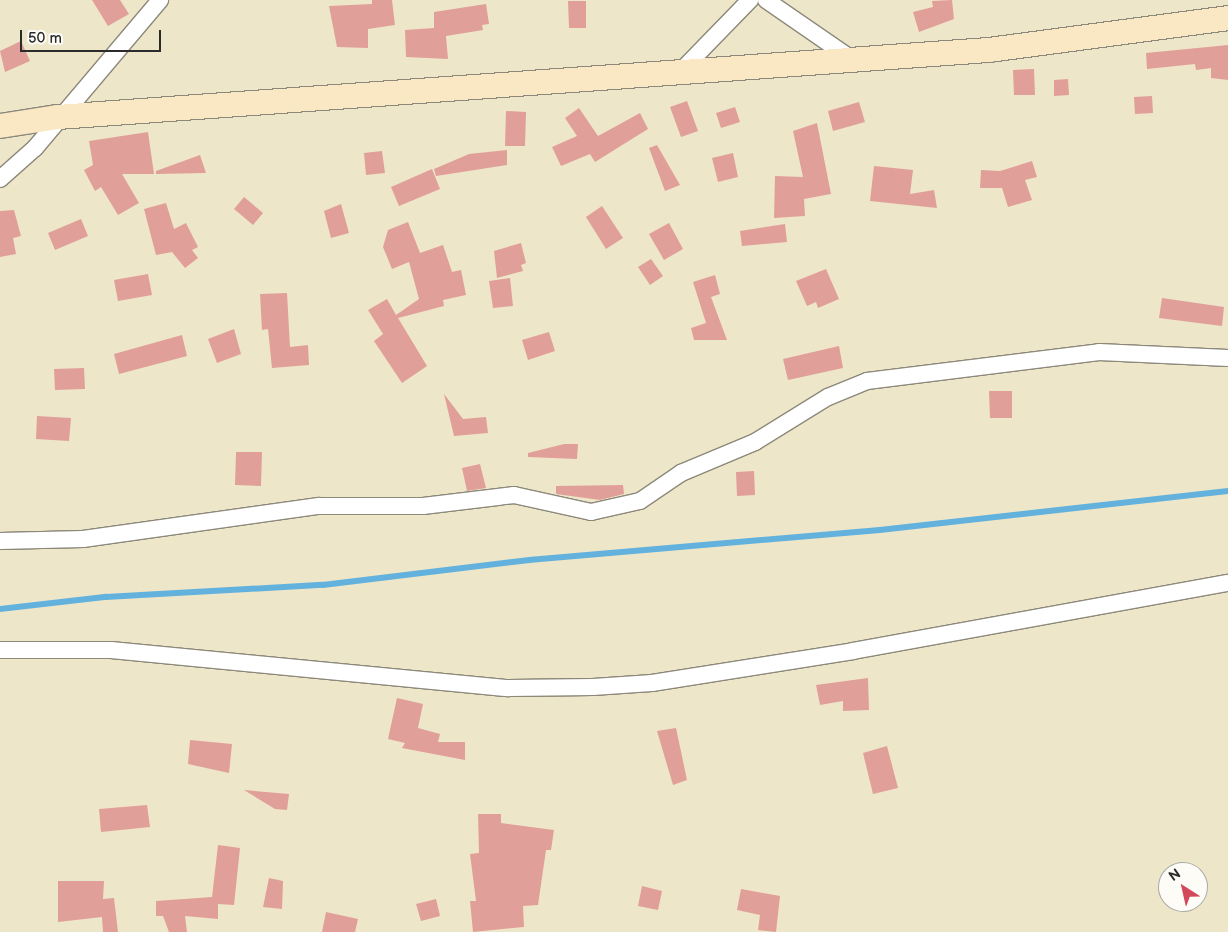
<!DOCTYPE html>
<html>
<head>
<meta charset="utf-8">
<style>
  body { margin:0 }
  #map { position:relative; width:1228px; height:932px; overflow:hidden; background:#eee6c9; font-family:"Balsamiq Sans",sans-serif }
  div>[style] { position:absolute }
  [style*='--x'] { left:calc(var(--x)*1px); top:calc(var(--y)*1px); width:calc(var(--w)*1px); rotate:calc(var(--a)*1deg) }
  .stream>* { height:5.5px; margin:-2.75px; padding:0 2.75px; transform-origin:2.75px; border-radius:2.75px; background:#63b2dd }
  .building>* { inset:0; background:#e19f9a }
  .roads { filter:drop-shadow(1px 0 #8c887a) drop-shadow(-1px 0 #8c887a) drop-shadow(0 1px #8c887a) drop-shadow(0 -1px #8c887a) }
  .street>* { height:16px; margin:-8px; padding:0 8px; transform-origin:8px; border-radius:8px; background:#fff }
  .secondary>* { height:24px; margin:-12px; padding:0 12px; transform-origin:12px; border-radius:12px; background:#fae7c3 }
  span { translate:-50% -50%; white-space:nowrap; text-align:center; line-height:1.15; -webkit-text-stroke:4.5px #fdfcf7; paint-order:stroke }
  .north { position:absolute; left:1158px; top:862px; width:50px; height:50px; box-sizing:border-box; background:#fdfcf7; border:1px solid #a9a8a5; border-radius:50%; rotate:325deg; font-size:14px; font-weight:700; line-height:20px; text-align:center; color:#2b2b2b }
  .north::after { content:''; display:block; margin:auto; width:18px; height:22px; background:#d1495b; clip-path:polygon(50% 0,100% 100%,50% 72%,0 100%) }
  .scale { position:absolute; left:20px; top:30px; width:141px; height:22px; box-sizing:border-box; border:2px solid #2b2b2b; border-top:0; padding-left:6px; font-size:15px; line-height:18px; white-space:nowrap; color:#2b2b2b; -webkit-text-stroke:4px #fdfcf7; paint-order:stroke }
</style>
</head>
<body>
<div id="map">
  <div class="stream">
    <i style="--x:0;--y:609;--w:107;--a:-6.5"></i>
    <i style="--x:106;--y:597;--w:217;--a:-3.2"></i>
    <i style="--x:323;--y:585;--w:208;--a:-6.9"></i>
    <i style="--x:529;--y:560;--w:352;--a:-4.9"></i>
    <i style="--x:880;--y:530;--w:350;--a:-6.4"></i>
  </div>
  <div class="building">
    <i style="clip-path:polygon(92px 0,120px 0,129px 14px,108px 26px)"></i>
    <i style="clip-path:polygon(372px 0,392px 0,395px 25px,368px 29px,368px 48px,337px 47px,329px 6px,372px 4px)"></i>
    <i style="clip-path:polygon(952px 0,954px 19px,919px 32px,913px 12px,933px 7px,932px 1px)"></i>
    <i style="clip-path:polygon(568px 1px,586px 1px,586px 28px,569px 28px)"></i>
    <i style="clip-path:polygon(486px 4px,489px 24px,482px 25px,483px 30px,446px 36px,448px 59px,406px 57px,405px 30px,434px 28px,434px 12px)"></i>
    <i style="clip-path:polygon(21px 41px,30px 61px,5px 72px,0 51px)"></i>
    <i style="clip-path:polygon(1228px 45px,1228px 80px,1211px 78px,1211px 68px,1196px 70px,1195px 64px,1147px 69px,1146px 53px)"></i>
    <i style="clip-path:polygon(1034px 69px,1035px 95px,1014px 95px,1013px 70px)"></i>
    <i style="clip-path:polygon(1068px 79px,1069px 95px,1054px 96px,1054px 80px)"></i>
    <i style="clip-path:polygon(1152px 96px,1153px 113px,1135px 114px,1134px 97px)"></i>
    <i style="clip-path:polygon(687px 101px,698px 131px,681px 137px,670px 107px)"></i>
    <i style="clip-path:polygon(859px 102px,865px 122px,833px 131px,828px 111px)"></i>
    <i style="clip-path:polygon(735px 107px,740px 122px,721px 128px,716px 113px)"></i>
    <i style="clip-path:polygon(579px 108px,598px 136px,640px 113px,648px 129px,595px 162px,590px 154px,561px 166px,552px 147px,577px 136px,565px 118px)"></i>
    <i style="clip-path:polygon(506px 111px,526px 112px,525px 146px,505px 146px)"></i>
    <i style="clip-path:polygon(817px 123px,831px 194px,804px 199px,805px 216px,774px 218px,775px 176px,803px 177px,793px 131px)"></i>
    <i style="clip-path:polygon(148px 132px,154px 174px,122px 174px,139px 203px,118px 215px,101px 187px,95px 191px,84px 170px,93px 165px,89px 141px)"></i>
    <i style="clip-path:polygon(657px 145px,680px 185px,665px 191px,649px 148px)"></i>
    <i style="clip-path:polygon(507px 150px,507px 165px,436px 176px,434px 169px,469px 154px)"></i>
    <i style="clip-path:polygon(382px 151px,385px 173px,366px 175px,364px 153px)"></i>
    <i style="clip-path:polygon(733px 153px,738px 177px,718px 182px,712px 158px)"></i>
    <i style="clip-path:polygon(200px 155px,206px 173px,156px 174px,156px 171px)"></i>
    <i style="clip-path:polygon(1032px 161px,1037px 177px,1025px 180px,1032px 200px,1008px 207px,1002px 188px,980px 188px,981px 170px,1000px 171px)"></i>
    <i style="clip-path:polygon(874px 166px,913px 170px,910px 194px,934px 190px,937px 208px,870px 201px)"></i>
    <i style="clip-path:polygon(432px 169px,440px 189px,399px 206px,391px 187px)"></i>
    <i style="clip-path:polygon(244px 197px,263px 213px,253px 225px,234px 209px)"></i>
    <i style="clip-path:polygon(166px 203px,174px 229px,186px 223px,198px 247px,192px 250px,198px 258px,185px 268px,172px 252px,156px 255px,144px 209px)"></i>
    <i style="clip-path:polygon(341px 204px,349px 233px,331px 238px,324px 211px)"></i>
    <i style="clip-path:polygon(602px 206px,623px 238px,606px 249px,586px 217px)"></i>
    <i style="clip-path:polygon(14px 210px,21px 236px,13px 238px,16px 254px,0 257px,0 211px)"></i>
    <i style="clip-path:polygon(81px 219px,88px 236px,55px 250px,48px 233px)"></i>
    <i style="clip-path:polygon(408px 222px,420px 253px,443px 245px,452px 272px,461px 270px,466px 295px,443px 300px,444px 306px,398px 318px,427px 366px,402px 383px,374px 341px,383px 334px,368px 310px,387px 299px,396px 315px,419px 299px,409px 262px,392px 269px,383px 247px,388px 230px)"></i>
    <i style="clip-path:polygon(669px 223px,683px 249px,664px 260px,649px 234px)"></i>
    <i style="clip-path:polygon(785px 224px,787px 242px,742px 246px,740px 231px)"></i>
    <i style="clip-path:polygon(521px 243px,526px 263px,521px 265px,523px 271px,497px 278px,494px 251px)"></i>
    <i style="clip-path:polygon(651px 259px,663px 276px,650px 285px,638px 267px)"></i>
    <i style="clip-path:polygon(826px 269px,839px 299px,818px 308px,816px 302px,807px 306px,796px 281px)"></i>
    <i style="clip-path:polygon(148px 274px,152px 295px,118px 301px,114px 280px)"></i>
    <i style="clip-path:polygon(715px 275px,720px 294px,711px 297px,727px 340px,694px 340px,691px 328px,706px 323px,693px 282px)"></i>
    <i style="clip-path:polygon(510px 278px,513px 306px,493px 308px,489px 281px)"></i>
    <i style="clip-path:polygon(287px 293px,290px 347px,308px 345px,309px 365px,272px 368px,268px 329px,262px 330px,260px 294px)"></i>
    <i style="clip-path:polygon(1162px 298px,1224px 307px,1222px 326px,1159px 318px)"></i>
    <i style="clip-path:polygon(234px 329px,241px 354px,217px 363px,208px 339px)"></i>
    <i style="clip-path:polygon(549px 332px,555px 351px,528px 360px,522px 340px)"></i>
    <i style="clip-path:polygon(182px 335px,187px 356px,119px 374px,114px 354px)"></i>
    <i style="clip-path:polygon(839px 346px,843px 368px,788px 380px,783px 359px)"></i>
    <i style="clip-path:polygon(84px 368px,85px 389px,55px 390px,54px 369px)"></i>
    <i style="clip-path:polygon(989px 391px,1012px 391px,1012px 418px,990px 418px)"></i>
    <i style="clip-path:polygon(444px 394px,463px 419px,486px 417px,488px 433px,454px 436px)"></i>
    <i style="clip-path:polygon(37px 416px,71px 418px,69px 441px,36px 439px)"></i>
    <i style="clip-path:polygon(564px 444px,578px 444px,577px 459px,528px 457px,528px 453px)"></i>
    <i style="clip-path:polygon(236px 452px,262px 452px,261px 486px,235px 485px)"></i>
    <i style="clip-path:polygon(480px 464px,486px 488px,467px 491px,462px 468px)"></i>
    <i style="clip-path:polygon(754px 471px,755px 495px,737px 496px,736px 472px)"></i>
    <i style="clip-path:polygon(623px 485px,624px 494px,600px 500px,556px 494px,556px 486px)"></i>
    <i style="clip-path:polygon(868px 678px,869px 710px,843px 711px,843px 701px,820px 705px,816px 685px)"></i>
    <i style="clip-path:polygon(397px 698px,423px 704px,418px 728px,440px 734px,438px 742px,465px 742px,465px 760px,402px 748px,405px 743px,388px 739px)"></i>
    <i style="clip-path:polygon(676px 728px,687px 780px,673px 785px,657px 731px)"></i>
    <i style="clip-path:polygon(190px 740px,232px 744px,229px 773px,188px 764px)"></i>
    <i style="clip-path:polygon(887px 746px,898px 788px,873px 794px,863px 753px)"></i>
    <i style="clip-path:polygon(244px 790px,289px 794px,287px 810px,275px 809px)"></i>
    <i style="clip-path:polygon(147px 805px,150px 827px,101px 832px,99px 809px)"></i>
    <i style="clip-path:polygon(478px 814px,501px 814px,501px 823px,554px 830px,551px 850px,546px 850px,538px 905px,523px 906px,524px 927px,473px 932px,470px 901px,476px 901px,470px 854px,479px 853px)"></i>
    <i style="clip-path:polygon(218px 845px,240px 848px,234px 905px,218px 904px,218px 919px,185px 916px,187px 932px,169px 932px,163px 916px,156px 916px,156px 901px,212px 897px)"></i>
    <i style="clip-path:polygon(269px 878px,283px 881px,282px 909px,263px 907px)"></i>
    <i style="clip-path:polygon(58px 881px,104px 881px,103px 899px,114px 898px,118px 932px,103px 932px,102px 917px,58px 922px)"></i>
    <i style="clip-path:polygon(642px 886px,662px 891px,658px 910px,638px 906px)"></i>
    <i style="clip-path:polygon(741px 889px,780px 896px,776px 932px,758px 930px,760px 915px,737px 910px)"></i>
    <i style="clip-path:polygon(436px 899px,440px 916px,421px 921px,416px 904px)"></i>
    <i style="clip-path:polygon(326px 912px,358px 919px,355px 932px,322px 932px)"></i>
  </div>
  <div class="roads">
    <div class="street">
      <i style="--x:766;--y:0;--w:102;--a:34.6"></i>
      <i style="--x:677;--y:75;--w:105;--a:-45.8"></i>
      <i style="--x:0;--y:179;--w:47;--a:-41.5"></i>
      <i style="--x:35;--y:148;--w:194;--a:-49.8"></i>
      <i style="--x:0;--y:541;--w:83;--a:-1.4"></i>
      <i style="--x:83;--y:539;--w:238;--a:-8"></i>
      <i style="--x:319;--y:506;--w:104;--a:0"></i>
      <i style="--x:423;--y:506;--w:92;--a:-6.9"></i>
      <i style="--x:514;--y:495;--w:79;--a:12.4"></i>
      <i style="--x:591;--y:512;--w:50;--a:-12.7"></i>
      <i style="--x:640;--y:501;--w:50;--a:-34.3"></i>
      <i style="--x:681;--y:473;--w:80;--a:-22.7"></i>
      <i style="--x:755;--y:442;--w:86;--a:-31.7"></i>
      <i style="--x:828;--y:397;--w:42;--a:-22.3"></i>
      <i style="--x:867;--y:381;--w:234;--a:-7.1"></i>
      <i style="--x:1099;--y:352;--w:129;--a:2.7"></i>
      <i style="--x:0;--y:650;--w:111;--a:0"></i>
      <i style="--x:111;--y:650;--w:400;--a:5.5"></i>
      <i style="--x:509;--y:688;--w:84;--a:-0.7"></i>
      <i style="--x:593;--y:687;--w:59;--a:-3.9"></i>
      <i style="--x:652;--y:683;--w:204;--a:-9"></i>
      <i style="--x:853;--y:651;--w:381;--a:-10.3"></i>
    </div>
    <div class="secondary">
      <i style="--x:0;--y:126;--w:59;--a:-8.8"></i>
      <i style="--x:58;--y:117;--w:933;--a:-4.12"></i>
      <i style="--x:989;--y:50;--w:241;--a:-7.6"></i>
    </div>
  </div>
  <div class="north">N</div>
  <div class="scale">50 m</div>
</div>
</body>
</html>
